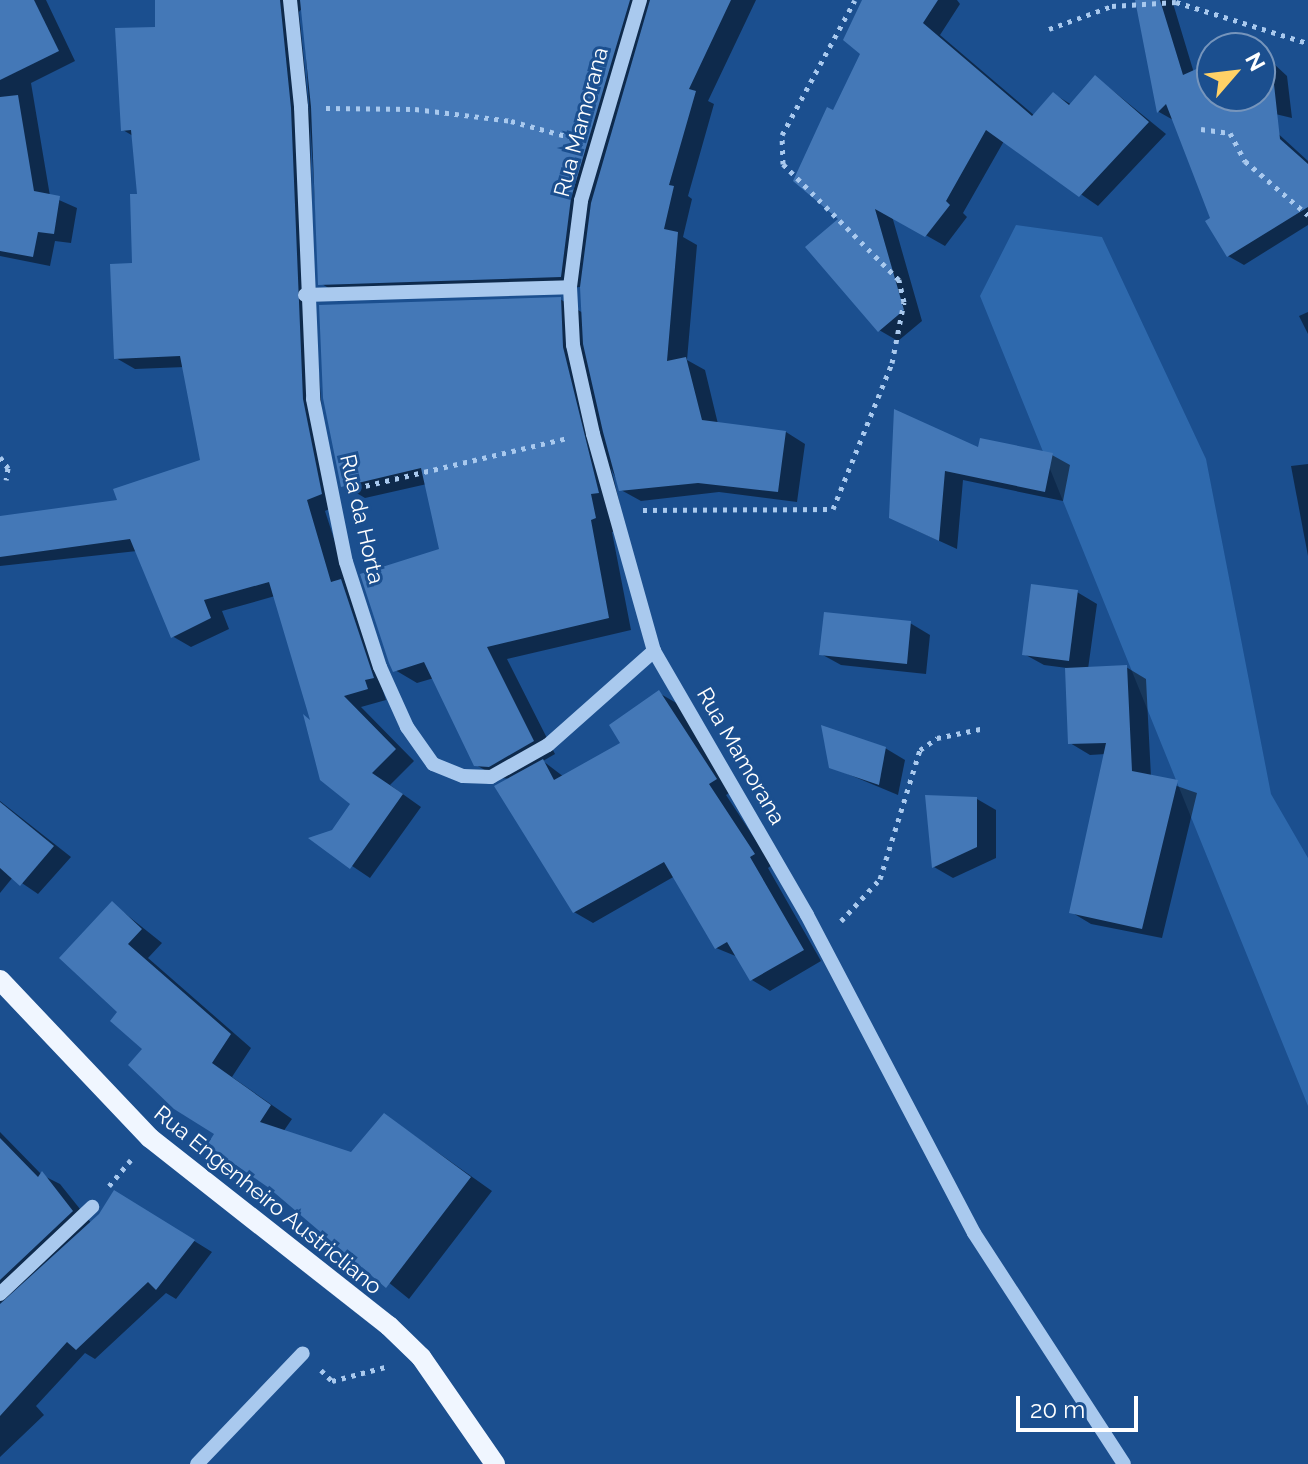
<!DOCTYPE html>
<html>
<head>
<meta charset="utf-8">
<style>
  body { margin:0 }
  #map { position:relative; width:1308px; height:1464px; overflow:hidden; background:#1b4f8f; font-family:Raleway,sans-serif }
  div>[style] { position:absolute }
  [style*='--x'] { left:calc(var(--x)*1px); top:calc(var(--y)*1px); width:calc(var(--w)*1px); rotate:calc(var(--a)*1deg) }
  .green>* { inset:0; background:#2e69ad }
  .shadow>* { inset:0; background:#0007 }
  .building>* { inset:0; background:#4478b7 }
  .path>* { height:5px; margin-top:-2.5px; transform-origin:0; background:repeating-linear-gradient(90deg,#a9c9ee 0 4px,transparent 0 10px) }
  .minor>* { height:14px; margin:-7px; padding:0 7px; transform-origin:7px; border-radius:7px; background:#a9c9ee }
  .major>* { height:20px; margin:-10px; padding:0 10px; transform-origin:10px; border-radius:10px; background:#f0f6ff }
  span { translate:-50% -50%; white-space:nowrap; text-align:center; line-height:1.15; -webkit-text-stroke:6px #1b4f8f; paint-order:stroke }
  .street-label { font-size:22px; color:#fff }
  .north { position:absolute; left:1196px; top:32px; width:80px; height:80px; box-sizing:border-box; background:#1b4f8f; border:2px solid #7695bc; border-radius:50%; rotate:62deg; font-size:22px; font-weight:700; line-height:32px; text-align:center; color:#fff }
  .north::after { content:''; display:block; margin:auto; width:28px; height:36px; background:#ffd166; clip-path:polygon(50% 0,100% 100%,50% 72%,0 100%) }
  .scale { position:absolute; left:1016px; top:1396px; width:122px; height:36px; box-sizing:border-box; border:4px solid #fff; border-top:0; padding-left:10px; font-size:24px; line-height:28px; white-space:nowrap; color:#fff; -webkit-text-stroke:6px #1b4f8f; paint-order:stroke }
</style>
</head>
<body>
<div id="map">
  <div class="green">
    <i style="clip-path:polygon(1016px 225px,1102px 237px,1206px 459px,1271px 794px,1308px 858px,1308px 1106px,980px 296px)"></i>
  </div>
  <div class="shadow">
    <i style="clip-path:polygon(0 0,46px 0,75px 61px,31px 83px,50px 196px,77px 208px,71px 243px,55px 241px,50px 266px,0 256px)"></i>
    <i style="clip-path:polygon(157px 0,756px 0,708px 101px,714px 104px,688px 196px,692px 199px,683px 237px,697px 245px,687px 360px,705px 370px,718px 424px,786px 432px,805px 444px,797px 502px,719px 492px,641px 501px,621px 490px,611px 468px,620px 505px,612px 506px,617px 531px,612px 532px,631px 630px,507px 659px,555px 754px,543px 761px,564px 777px,623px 744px,659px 693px,678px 704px,734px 790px,726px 795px,772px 865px,768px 868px,821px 961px,770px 991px,752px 980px,738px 957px,716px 948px,675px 876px,593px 923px,574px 912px,512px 779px,499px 778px,476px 765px,434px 678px,417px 683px,395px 670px,441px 551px,427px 484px,365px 498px,343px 485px,560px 299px,583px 313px,582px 287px,339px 294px,320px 283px,303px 7px,299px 12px,310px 120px,314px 308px,322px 413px,340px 504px,325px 511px,386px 700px,361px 707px,414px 761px,390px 785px,421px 807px,370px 878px,312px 839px,333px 832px,353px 804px,313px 723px,275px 596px,222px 611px,229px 629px,191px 647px,172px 636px,137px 551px,0 566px,0 520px,119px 501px,202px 461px,185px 367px,135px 369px,116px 358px,134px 265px,139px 196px,133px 136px,123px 130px,157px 29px)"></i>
    <i style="clip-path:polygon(867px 0,957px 0,960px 4px,940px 35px,1035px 116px,1054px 94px,1072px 105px,1096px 77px,1166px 134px,1098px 206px,1004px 141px,963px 213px,967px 217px,945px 246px,892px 216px,922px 321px,898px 341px,879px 330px,841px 219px,834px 113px,862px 53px)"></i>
    <i style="clip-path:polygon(1137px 0,1172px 0,1194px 73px,1212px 64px,1212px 96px,1260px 96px,1260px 51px,1287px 76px,1292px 118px,1250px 108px,1308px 161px,1308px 225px,1244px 265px,1228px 256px,1175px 121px,1159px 112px)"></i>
    <i style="clip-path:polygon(1308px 312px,1308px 334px,1299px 316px)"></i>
    <i style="clip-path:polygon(896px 412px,979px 450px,1052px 455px,1070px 465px,1063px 501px,963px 480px,957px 549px,909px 527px,891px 517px)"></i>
    <i style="clip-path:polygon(1308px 464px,1308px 556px,1291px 466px)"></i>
    <i style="clip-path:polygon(1077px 592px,1097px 604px,1088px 669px,1126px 667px,1146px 679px,1151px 777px,1197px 793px,1162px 938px,1091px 924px,1071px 912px,1106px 754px,1090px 755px,1070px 743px,1067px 668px,1044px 665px,1024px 654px)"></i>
    <i style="clip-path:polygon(910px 623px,930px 635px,926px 674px,841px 665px,821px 654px)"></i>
    <i style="clip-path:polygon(885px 748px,905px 760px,898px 795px,831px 767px)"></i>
    <i style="clip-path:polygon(977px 799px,996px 810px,996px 858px,953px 878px,934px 867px)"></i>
    <i style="clip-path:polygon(0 801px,71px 857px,38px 894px,13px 877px,0 893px)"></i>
    <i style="clip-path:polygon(112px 903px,162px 943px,148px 958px,251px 1048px,232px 1077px,292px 1119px,283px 1132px,352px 1154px,385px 1115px,492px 1191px,409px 1299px,270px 1186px,216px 1133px,145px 1049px,120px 1012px)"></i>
    <i style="clip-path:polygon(0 1132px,42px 1175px,60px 1184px,92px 1224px,133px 1203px,212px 1252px,176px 1299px,166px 1293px,95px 1359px,85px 1353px,36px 1406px,44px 1415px,0 1457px)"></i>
  </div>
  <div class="building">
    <i style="clip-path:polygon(0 0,34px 0,59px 51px,0 80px)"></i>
    <i style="clip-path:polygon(155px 0,280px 0,291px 108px,303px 399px,322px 494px,307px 500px,331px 582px,341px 579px,374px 678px,365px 680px,368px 689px,344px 696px,396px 749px,372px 773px,403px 794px,350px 869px,308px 838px,332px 830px,350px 804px,320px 780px,303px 714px,310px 720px,269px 582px,204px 600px,211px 618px,171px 638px,130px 539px,0 557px,0 516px,117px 500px,113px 489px,200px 460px,180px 356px,114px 359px,110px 264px,132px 263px,130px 194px,137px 194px,131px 130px,121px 131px,115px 28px,155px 27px)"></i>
    <i style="clip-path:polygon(300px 0,630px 0,571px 198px,561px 277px,318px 285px,311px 107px)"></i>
    <i style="clip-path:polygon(650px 0,731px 0,689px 89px,696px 91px,669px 185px,674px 186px,664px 229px,678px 232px,667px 361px,686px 357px,702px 420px,786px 431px,778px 492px,698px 483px,619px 491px,603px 432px,583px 344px,580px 287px,591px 203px)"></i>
    <i style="clip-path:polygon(862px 0,938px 0,923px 23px,1032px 116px,1053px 92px,1069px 105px,1095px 75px,1149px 122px,1079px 197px,986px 130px,946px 201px,950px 205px,925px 237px,875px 209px,904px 310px,878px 332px,805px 247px,838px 219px,793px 181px,827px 107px,833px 110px,860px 54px,843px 40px)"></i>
    <i style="clip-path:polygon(1135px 0,1160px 0,1183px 75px,1212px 62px,1212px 96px,1260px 96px,1260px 53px,1272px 66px,1280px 139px,1308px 164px,1308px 207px,1227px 257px,1205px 221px,1210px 218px,1166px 104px,1157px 113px)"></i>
    <i style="clip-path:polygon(18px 95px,34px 191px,60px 196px,54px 234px,38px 232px,33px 257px,0 251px,0 97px)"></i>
    <i style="clip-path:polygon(561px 297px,563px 347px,599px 493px,591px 494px,596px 518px,591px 520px,609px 618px,487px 647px,534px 741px,489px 767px,474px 766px,424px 662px,393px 672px,389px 663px,360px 574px,439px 549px,421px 468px,341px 487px,323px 398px,319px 305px)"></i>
    <i style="clip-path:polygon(894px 409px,978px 447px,980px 438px,1053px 453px,1045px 492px,945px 471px,939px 541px,889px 518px)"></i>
    <i style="clip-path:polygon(1031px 584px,1078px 590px,1069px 661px,1022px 655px)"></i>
    <i style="clip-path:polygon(824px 612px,911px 621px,907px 664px,819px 655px)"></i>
    <i style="clip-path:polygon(1127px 665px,1132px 771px,1178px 780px,1142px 929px,1069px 913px,1106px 743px,1068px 744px,1065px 668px)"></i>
    <i style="clip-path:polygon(659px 690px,717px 779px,709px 784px,755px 854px,750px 857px,804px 950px,750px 981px,727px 942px,715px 949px,664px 862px,573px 913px,494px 786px,543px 759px,554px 780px,620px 743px,609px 725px)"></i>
    <i style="clip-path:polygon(821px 725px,886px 747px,879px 785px,829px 768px)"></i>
    <i style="clip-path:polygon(925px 795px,977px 797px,977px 847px,932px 868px)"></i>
    <i style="clip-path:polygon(0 802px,54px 846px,20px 886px,0 868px)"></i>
    <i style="clip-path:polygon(112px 901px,142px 929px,128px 944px,231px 1034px,212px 1063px,271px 1105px,260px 1122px,351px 1152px,384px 1113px,471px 1177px,386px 1288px,269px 1188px,207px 1145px,214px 1134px,174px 1109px,128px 1065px,142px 1049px,110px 1021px,117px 1012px,59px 958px)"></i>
    <i style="clip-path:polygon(0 1138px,38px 1177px,42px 1171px,73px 1211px,0 1280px)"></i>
    <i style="clip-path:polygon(114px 1190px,195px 1240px,156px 1290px,148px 1282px,76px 1350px,67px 1342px,0 1416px,0 1304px,99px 1214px)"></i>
  </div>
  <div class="path">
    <i style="--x:1049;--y:29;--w:67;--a:-20.1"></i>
    <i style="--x:1112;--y:6;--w:64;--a:-3.6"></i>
    <i style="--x:1176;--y:2;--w:138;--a:17.3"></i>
    <i style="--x:326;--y:108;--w:89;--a:0.6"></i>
    <i style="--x:415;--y:109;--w:97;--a:7.1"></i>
    <i style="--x:511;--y:121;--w:64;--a:15.3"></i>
    <i style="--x:1201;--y:129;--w:29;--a:8"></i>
    <i style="--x:1230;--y:133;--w:32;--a:62"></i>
    <i style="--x:1245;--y:161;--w:83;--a:40.6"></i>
    <i style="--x:0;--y:457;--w:14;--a:54"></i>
    <i style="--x:8;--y:468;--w:12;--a:99"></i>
    <i style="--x:356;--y:488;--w:218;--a:-13.3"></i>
    <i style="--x:643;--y:510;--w:190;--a:-0.3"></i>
    <i style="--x:833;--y:509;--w:157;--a:-68"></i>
    <i style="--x:892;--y:363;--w:62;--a:-78.9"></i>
    <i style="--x:904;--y:302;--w:23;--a:-103"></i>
    <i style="--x:899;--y:280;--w:164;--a:-135"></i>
    <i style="--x:783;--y:164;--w:29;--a:-92"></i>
    <i style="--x:782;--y:135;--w:153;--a:-61.6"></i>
    <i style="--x:841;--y:921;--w:57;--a:-47.1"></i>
    <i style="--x:880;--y:879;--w:135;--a:-72.8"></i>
    <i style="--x:920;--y:750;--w:21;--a:-35"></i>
    <i style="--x:937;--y:738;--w:49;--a:-11.8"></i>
    <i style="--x:109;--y:1186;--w:34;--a:-50"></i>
    <i style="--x:321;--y:1370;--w:16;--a:45"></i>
    <i style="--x:332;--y:1381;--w:59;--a:-14.7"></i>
  </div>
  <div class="minor">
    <i style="--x:290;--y:0;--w:108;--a:84.1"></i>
    <i style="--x:301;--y:107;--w:292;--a:87.6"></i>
    <i style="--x:313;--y:399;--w:166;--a:78.6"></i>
    <i style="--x:346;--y:562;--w:110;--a:72.1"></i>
    <i style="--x:380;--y:667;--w:66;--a:65.8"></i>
    <i style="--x:407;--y:727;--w:45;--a:54.9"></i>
    <i style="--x:433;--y:764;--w:32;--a:22"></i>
    <i style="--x:463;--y:776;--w:28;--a:2"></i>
    <i style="--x:491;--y:777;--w:65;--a:-29.3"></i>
    <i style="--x:548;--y:745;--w:142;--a:-41.6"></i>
    <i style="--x:640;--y:0;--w:209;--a:106.4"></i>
    <i style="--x:581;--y:201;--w:87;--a:97.3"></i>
    <i style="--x:570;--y:287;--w:58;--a:87"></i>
    <i style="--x:573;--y:345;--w:91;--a:77.3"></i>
    <i style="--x:593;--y:434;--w:225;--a:74.3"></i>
    <i style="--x:654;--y:651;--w:305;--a:59.9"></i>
    <i style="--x:807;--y:915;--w:359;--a:62.3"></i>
    <i style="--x:974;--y:1233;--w:275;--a:57"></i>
    <i style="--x:305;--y:295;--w:265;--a:-1.7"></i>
    <i style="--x:0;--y:1294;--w:127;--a:-43.4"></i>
    <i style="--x:197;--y:1464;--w:153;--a:-46.3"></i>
  </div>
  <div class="major">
    <i style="--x:0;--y:980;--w:218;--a:46.5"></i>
    <i style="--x:150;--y:1138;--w:304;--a:38.2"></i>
    <i style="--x:389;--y:1326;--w:45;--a:44.1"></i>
    <i style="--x:421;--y:1357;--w:130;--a:55.3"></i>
  </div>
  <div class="street-label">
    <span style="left:581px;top:122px;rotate:-75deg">Rua Mamorana</span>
    <span style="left:362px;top:519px;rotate:77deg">Rua da Horta</span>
    <span style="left:741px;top:756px;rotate:60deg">Rua Mamorana</span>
    <span style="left:268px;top:1200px;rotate:39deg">Rua Engenheiro Austricliano</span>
  </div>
  <div class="north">N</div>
  <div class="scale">20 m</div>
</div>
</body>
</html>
